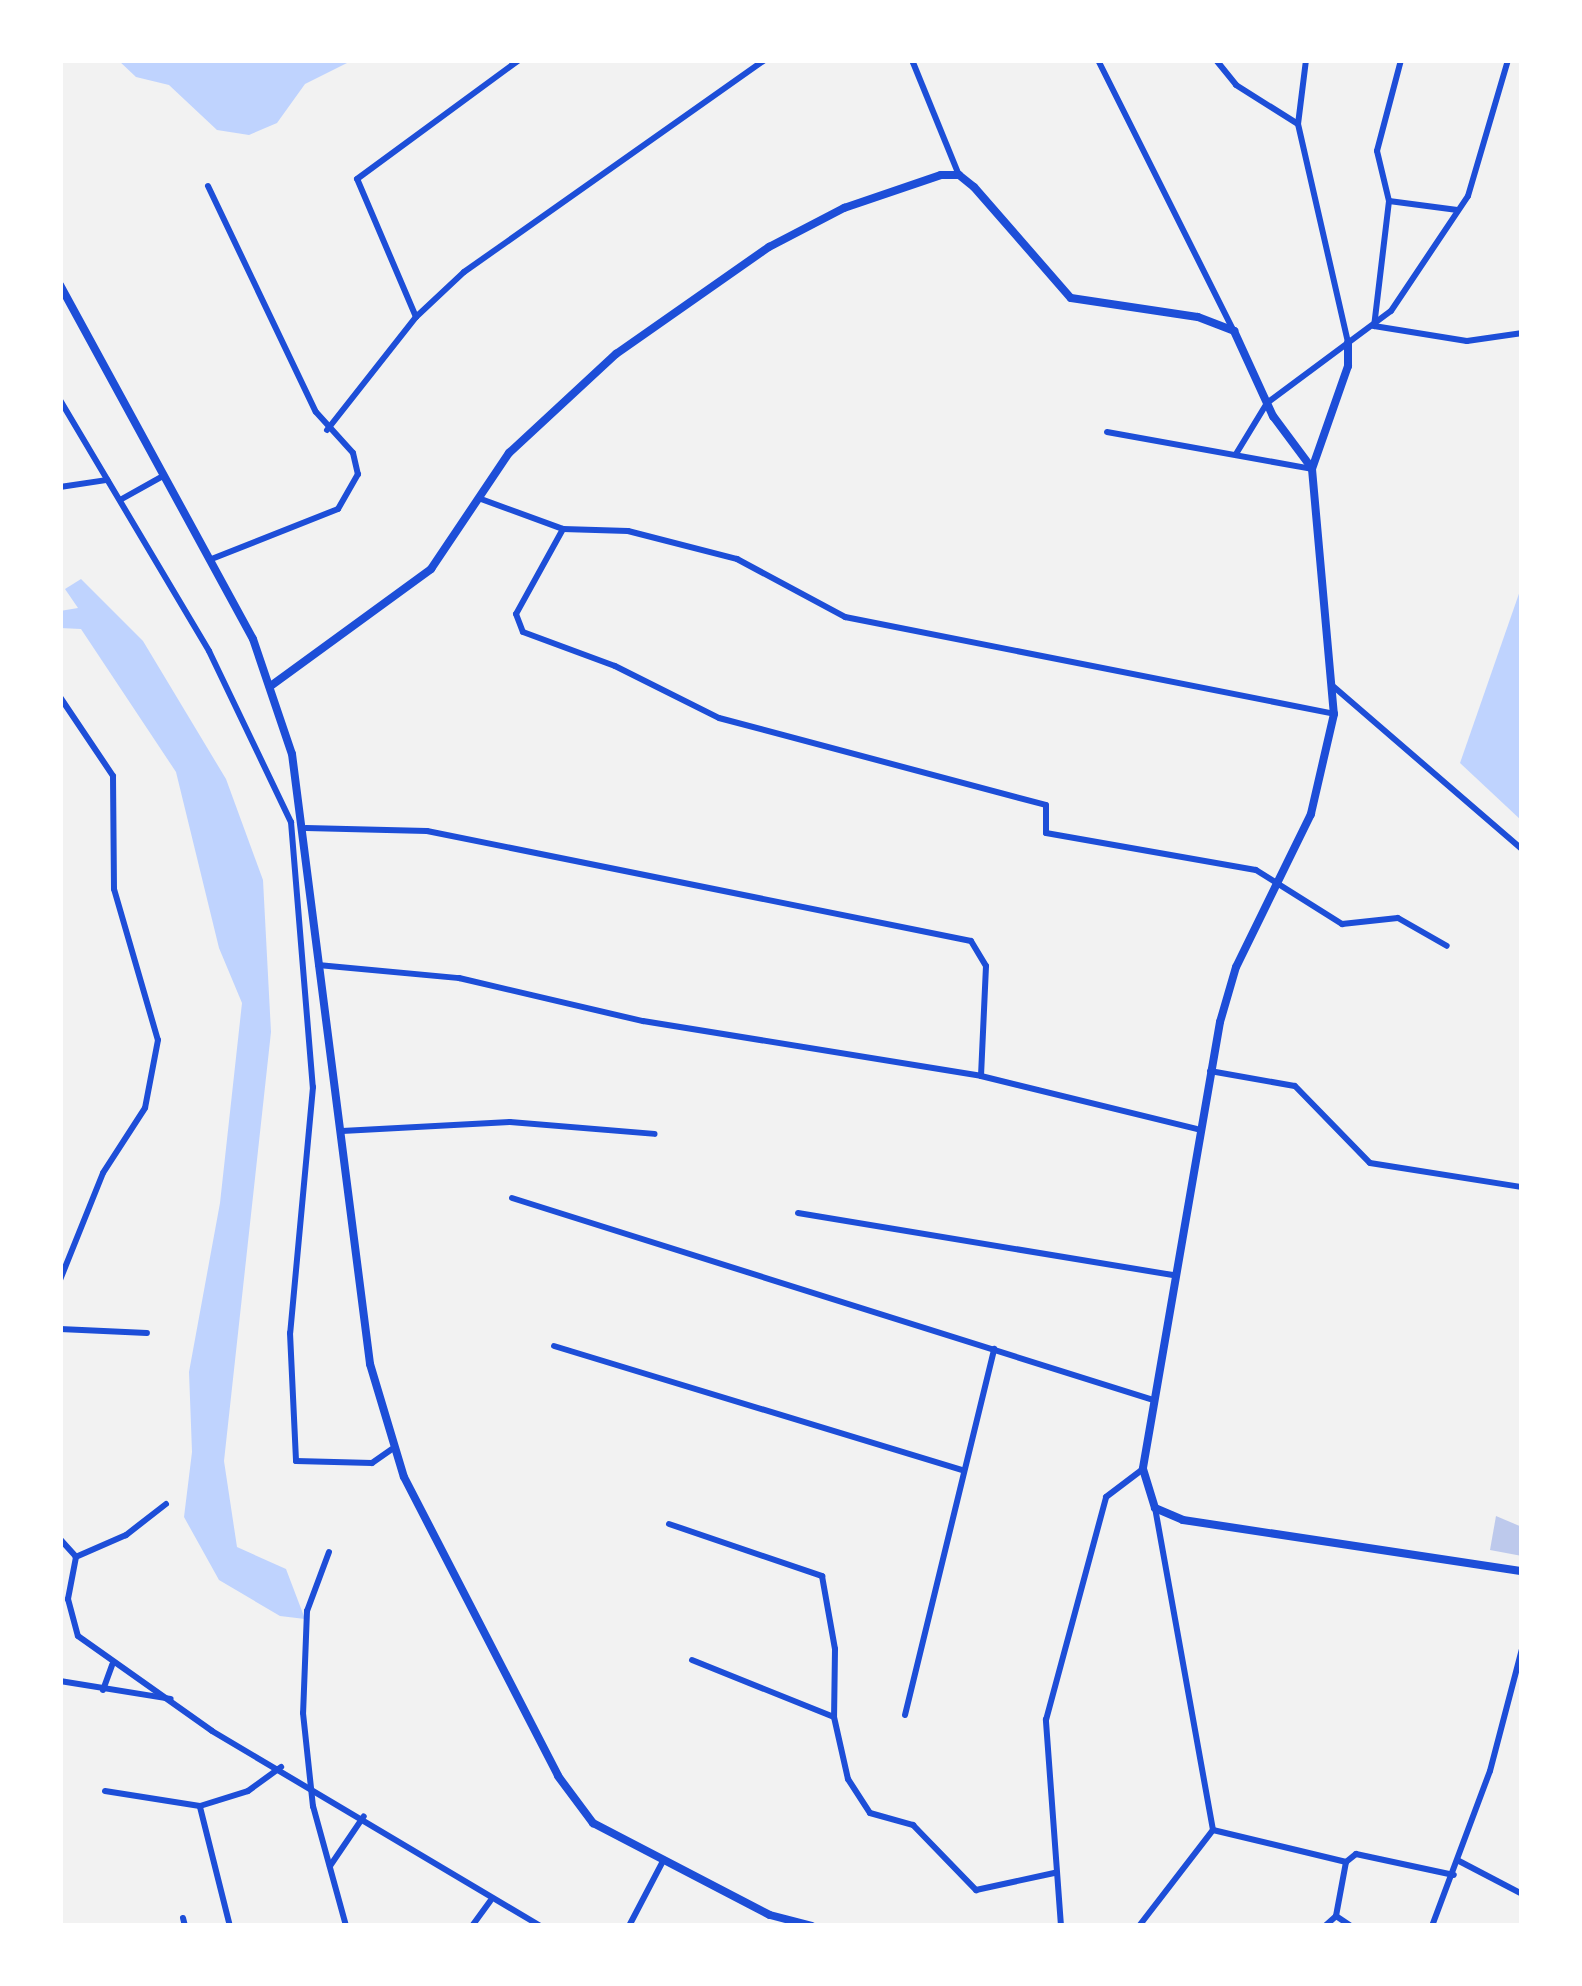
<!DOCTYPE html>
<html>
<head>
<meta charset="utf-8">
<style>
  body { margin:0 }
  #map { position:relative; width:1582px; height:1986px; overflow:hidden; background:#f2f2f2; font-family:Lato,sans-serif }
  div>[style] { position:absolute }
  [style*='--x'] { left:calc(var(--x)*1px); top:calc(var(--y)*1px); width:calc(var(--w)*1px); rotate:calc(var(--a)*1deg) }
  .water>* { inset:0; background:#bfd3fe }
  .building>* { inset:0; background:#bdc9ec }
  .minor>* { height:6px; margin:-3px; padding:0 3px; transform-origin:3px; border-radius:3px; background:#1d4ed8 }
  .tertiary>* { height:8px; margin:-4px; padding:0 4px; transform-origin:4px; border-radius:4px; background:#1d4ed8 }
  .secondary>* { height:8px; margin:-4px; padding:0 4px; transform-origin:4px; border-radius:4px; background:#1d4ed8 }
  span { translate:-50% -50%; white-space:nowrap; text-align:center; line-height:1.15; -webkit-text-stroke:12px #fff; paint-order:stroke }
  .frame { position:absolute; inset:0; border:63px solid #fff; pointer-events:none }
</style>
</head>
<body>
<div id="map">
  <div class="water">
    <i style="clip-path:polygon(118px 60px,353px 60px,305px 84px,277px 123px,249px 135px,217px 130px,169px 85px,136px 77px)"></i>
    <i style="clip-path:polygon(81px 579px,143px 641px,226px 779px,263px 880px,271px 1032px,224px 1461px,237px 1547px,286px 1569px,305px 1619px,280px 1616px,219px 1580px,184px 1517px,192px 1452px,189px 1372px,220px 1203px,242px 1003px,219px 948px,176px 772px,81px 629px,60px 628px,60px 611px,78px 608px,65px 589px)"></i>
    <i style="clip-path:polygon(1522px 585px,1522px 821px,1460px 763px)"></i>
  </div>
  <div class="building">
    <i style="clip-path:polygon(1496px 1516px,1522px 1527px,1522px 1556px,1490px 1550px)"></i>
  </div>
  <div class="minor">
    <i style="--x:912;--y:60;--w:124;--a:67.8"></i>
    <i style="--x:1098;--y:60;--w:302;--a:63.4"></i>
    <i style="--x:1216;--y:60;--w:32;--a:51"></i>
    <i style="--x:1236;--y:85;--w:73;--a:32.2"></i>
    <i style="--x:1306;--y:60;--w:64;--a:97.1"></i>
    <i style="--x:1298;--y:124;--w:225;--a:77.1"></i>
    <i style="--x:1401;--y:60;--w:94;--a:104.8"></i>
    <i style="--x:1377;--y:151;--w:51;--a:76.5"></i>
    <i style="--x:1389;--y:201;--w:126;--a:96.8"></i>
    <i style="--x:1374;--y:326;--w:94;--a:9.2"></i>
    <i style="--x:1467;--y:341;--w:56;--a:-8.3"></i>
    <i style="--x:208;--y:186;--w:250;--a:64.5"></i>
    <i style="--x:316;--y:412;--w:55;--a:47.9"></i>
    <i style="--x:353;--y:453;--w:22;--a:77"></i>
    <i style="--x:358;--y:474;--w:40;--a:119.7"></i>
    <i style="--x:338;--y:509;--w:136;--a:158.4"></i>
    <i style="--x:1389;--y:201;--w:69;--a:7.5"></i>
    <i style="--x:416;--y:317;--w:150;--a:-113.1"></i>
    <i style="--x:357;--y:179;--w:201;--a:-36.3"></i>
    <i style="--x:60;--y:400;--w:292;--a:59.3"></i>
    <i style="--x:209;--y:651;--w:190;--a:64.4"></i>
    <i style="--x:291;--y:822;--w:266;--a:85.3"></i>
    <i style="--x:313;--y:1087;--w:247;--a:95.3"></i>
    <i style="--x:290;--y:1333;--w:128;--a:87.3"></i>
    <i style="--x:296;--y:1461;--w:76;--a:1.5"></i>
    <i style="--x:372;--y:1463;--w:24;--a:-35"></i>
    <i style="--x:327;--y:430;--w:144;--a:-51.8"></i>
    <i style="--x:416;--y:317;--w:66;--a:-43.2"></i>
    <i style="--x:464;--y:272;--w:367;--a:-35.2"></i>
    <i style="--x:1107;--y:432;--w:208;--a:10.2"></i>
    <i style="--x:1236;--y:454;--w:60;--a:-58.7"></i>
    <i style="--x:1267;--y:403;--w:154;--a:-36.6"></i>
    <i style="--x:1391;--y:311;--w:138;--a:-56.2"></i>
    <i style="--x:1468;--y:196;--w:142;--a:-73.6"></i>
    <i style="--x:60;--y:487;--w:48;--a:-8.5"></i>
    <i style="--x:481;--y:499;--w:87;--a:20.1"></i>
    <i style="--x:563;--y:529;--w:65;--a:1.8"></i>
    <i style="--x:628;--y:531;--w:113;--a:14.4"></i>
    <i style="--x:737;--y:559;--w:123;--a:28.2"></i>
    <i style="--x:845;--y:617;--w:499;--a:11.2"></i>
    <i style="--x:120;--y:500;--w:49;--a:-29.2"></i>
    <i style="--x:563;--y:529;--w:97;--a:118.9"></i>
    <i style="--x:516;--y:614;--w:19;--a:69"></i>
    <i style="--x:523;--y:632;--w:98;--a:20.3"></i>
    <i style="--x:615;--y:666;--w:116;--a:26.6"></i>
    <i style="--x:719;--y:718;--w:338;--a:14.9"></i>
    <i style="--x:1046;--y:805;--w:28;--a:90"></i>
    <i style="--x:1046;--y:833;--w:213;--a:10"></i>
    <i style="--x:1256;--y:870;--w:102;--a:32.1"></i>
    <i style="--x:1342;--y:924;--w:56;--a:-6.1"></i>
    <i style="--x:1398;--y:918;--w:56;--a:29.7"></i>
    <i style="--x:1334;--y:687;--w:248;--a:40.8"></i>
    <i style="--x:60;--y:697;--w:95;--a:56.1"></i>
    <i style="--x:113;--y:776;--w:113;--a:89.5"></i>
    <i style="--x:114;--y:889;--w:157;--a:73.8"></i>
    <i style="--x:158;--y:1040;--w:69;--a:100.8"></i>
    <i style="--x:145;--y:1108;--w:77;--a:122.9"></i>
    <i style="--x:103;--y:1173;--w:115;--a:111.9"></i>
    <i style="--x:306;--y:828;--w:121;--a:1.4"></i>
    <i style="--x:427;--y:831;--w:555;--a:11.43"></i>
    <i style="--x:971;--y:941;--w:29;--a:59"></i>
    <i style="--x:986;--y:966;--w:110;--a:92.6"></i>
    <i style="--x:318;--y:965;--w:142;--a:5.3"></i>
    <i style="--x:459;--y:978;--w:189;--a:13.2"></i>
    <i style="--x:643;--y:1021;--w:342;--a:9.2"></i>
    <i style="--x:981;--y:1076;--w:222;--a:13.8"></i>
    <i style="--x:1210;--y:1071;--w:86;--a:10"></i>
    <i style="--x:1295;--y:1086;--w:107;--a:45.8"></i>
    <i style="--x:1370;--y:1163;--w:154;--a:9"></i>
    <i style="--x:342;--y:1131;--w:168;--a:-3.1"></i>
    <i style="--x:510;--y:1122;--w:145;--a:4.7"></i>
    <i style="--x:512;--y:1198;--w:672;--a:17.49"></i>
    <i style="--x:798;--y:1213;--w:380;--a:9.4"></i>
    <i style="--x:60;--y:1329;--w:87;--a:2.6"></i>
    <i style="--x:554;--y:1346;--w:426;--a:16.9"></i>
    <i style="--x:166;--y:1504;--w:51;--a:142.2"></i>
    <i style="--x:126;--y:1535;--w:55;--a:156.3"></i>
    <i style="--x:76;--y:1557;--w:43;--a:100.8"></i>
    <i style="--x:68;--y:1599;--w:38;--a:75"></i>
    <i style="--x:78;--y:1636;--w:164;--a:35.3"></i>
    <i style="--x:212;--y:1731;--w:382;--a:30.7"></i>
    <i style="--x:669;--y:1524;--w:162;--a:18.8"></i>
    <i style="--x:822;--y:1576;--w:74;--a:79.9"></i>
    <i style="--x:835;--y:1649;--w:68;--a:90.8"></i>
    <i style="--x:834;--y:1717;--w:64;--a:77.3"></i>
    <i style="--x:848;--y:1779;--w:40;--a:57.1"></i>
    <i style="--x:870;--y:1813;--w:45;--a:15.6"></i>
    <i style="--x:913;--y:1825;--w:91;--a:45.9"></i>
    <i style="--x:976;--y:1890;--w:80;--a:-12.3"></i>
    <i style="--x:60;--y:1539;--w:24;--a:48"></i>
    <i style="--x:329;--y:1552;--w:63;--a:110.4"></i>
    <i style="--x:307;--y:1611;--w:102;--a:92.2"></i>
    <i style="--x:303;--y:1713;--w:94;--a:83.9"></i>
    <i style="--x:313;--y:1806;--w:124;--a:74.6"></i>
    <i style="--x:692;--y:1660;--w:153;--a:21.9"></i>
    <i style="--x:60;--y:1681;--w:112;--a:9.2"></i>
    <i style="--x:103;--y:1690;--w:27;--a:-70"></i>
    <i style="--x:905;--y:1715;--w:377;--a:-76.3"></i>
    <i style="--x:105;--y:1791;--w:96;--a:9"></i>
    <i style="--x:200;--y:1806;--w:50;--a:-17.4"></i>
    <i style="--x:248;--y:1791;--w:41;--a:-36"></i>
    <i style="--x:200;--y:1807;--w:123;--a:75.9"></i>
    <i style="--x:1213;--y:1830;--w:137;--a:13.5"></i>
    <i style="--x:1346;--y:1862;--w:55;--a:100.5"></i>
    <i style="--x:1336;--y:1916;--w:18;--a:34"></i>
    <i style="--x:1459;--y:1861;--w:71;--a:27.6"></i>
    <i style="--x:1346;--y:1862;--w:13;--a:-39"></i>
    <i style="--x:1356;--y:1854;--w:100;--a:12.1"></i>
    <i style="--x:330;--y:1866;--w:60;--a:-55.8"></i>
    <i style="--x:183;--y:1918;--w:8;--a:76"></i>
    <i style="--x:472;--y:1926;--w:31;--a:-54"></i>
    <i style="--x:629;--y:1926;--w:71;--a:-62.4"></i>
    <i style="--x:1061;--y:1926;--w:207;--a:-94.2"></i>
    <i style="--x:1046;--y:1720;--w:231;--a:-74.9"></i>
    <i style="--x:1106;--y:1497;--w:46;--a:-37.1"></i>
    <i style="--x:1139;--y:1926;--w:121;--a:-52.4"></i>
    <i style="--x:1213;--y:1830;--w:327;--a:-100.2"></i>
    <i style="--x:1325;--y:1926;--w:15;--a:-42"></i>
    <i style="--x:1432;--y:1926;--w:165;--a:-69.5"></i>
    <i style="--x:1490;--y:1771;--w:126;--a:-75.3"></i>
  </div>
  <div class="tertiary">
    <i style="--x:1348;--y:343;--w:23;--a:90"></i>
    <i style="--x:1348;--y:366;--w:109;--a:109.3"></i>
    <i style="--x:1312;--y:469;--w:246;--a:84.9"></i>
    <i style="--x:1334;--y:714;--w:103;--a:103"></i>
    <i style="--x:1311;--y:814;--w:170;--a:116.1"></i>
    <i style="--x:1236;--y:967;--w:57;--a:106.2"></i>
    <i style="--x:1220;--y:1022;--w:454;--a:99.8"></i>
    <i style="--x:1143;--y:1469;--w:41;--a:72.9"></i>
    <i style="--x:1155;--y:1508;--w:30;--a:23"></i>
    <i style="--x:1183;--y:1520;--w:343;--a:8.6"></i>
    <i style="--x:272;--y:685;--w:197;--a:-36.1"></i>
    <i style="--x:431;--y:569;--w:140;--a:-56.1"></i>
    <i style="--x:509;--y:453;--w:146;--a:-42.8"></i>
    <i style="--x:616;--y:354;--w:187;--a:-35"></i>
    <i style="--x:769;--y:247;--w:85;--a:-27.5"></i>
    <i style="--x:844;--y:208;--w:102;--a:-18.8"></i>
    <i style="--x:941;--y:175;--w:18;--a:0"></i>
    <i style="--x:959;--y:175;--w:19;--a:39"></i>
    <i style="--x:974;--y:187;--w:147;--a:48.9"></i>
    <i style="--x:1071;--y:298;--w:128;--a:8.5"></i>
    <i style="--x:1198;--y:317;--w:39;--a:21"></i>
    <i style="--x:1234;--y:331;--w:94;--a:65.4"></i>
    <i style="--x:1273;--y:416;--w:64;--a:53.3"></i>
  </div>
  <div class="secondary">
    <i style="--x:60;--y:285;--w:403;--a:61.4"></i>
    <i style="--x:253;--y:639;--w:121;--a:71.3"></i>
    <i style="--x:292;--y:754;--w:615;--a:82.71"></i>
    <i style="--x:370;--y:1364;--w:118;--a:73.3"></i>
    <i style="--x:404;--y:1477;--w:336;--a:62.7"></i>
    <i style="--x:558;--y:1776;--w:59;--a:53.3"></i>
    <i style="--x:593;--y:1823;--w:199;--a:27.5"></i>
    <i style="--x:770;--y:1915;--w:43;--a:14.7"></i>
  </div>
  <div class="frame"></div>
</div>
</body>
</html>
